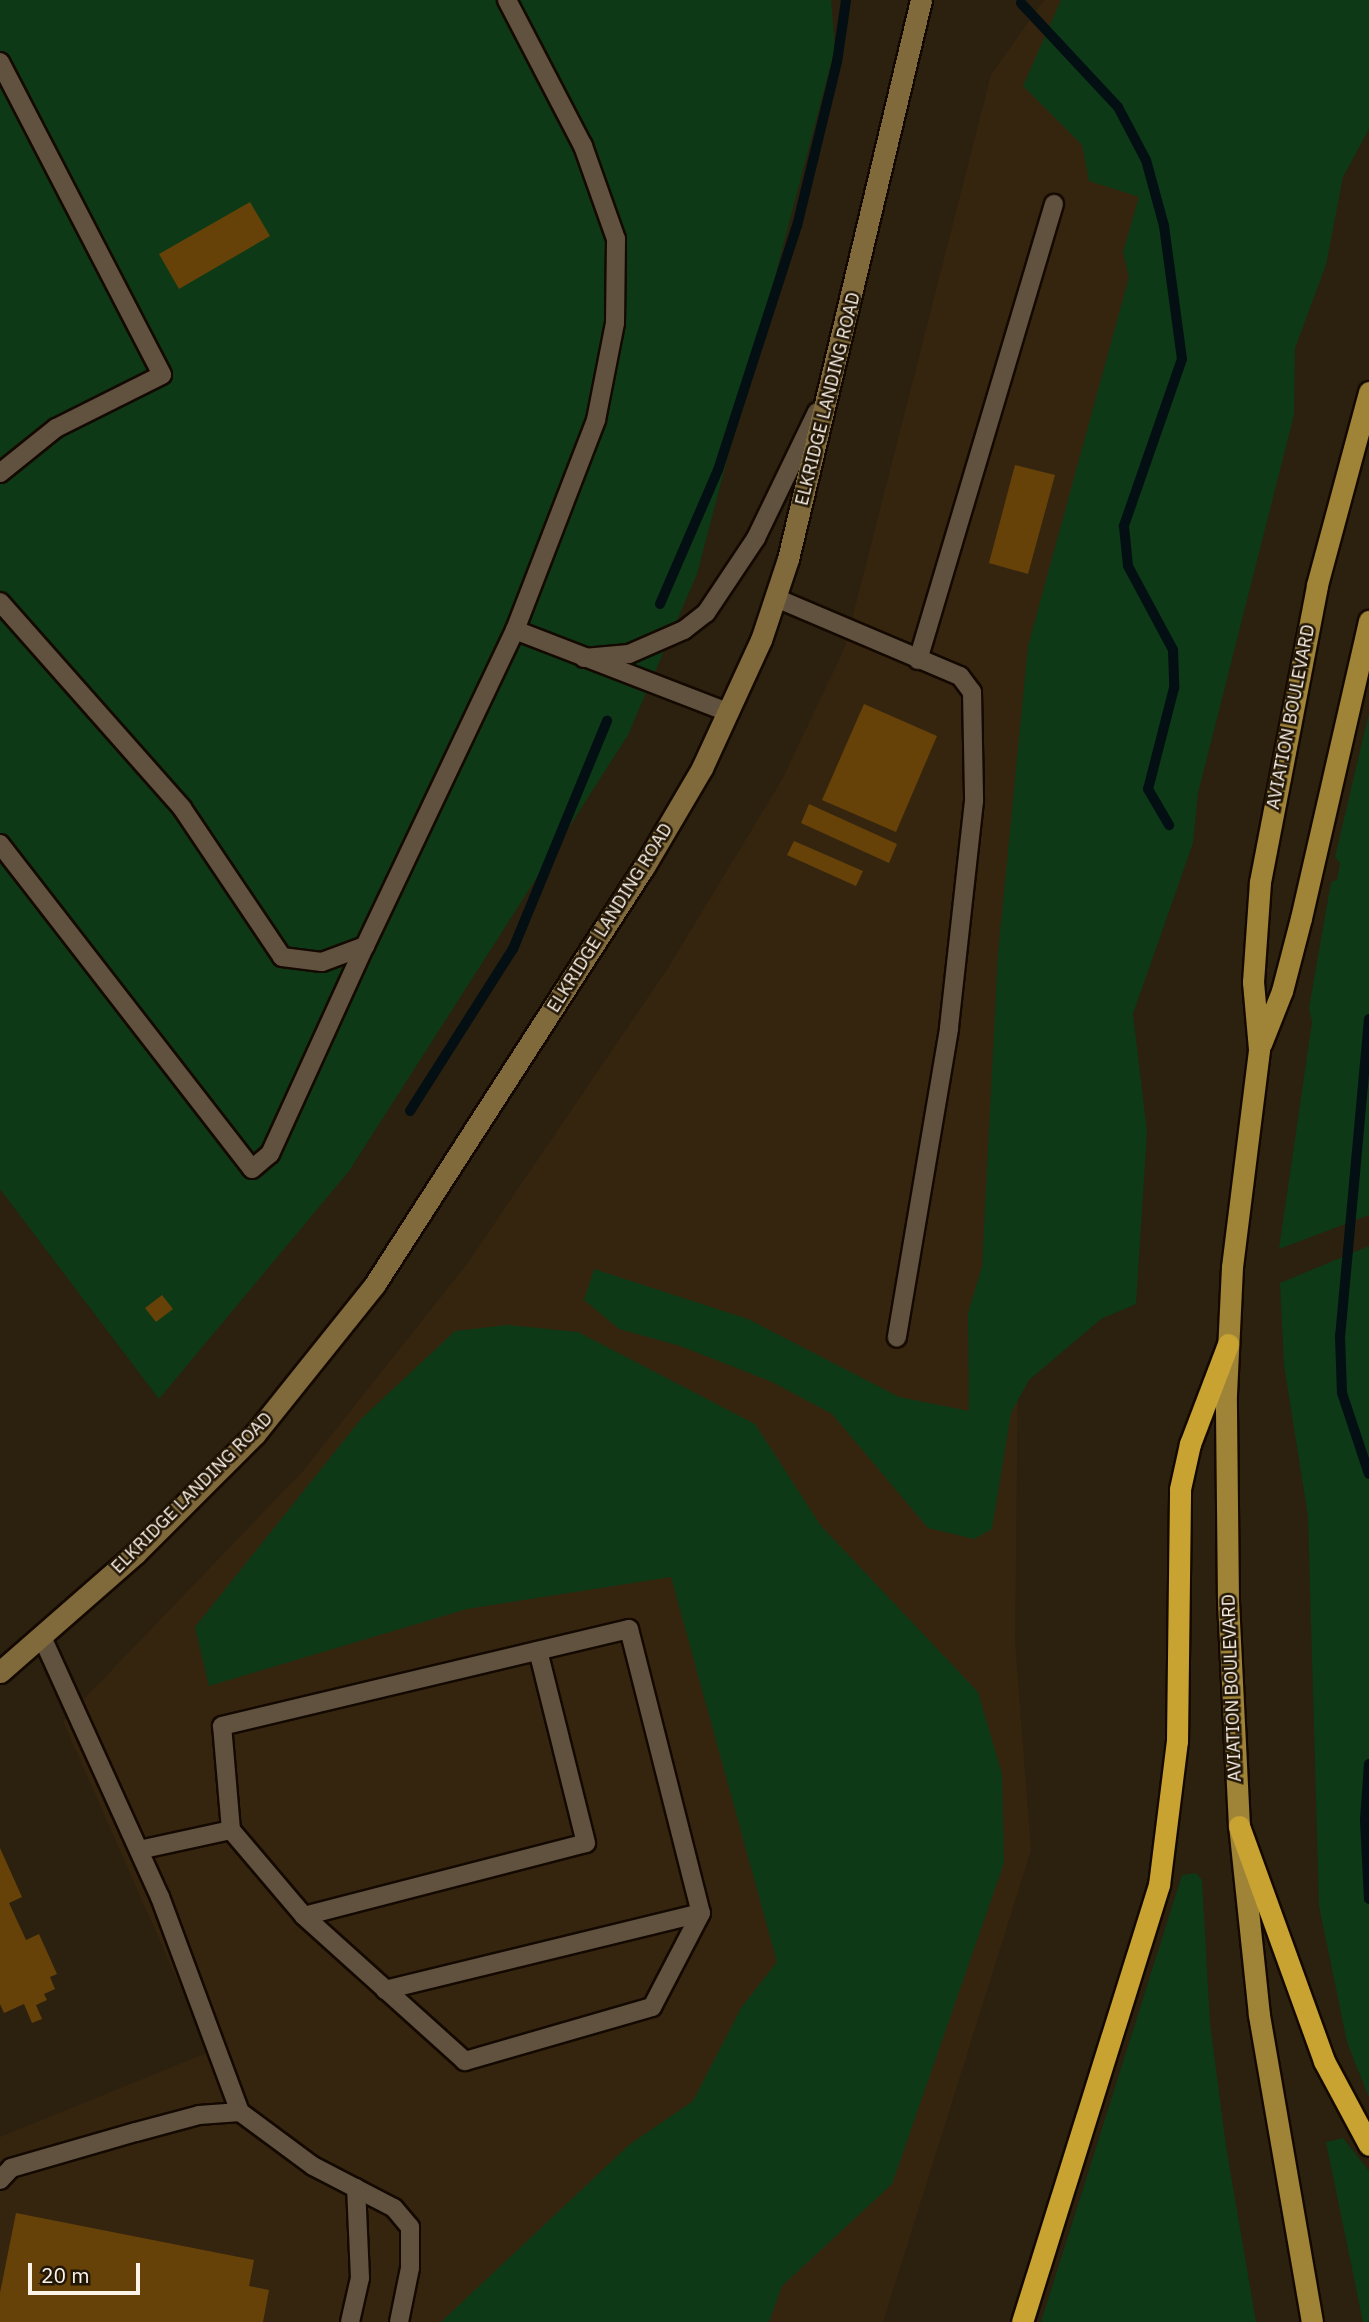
<!DOCTYPE html>
<html>
<head>
<meta charset="utf-8">
<style>
  body { margin:0 }
  #map { position:relative; width:1369px; height:2322px; overflow:hidden; background:#2c200f; font-family:"IBM Plex Sans",sans-serif }
  div>[style] { position:absolute }
  [style*='--x'] { left:calc(var(--x)*1px); top:calc(var(--y)*1px); width:calc(var(--w)*1px); rotate:calc(var(--a)*1deg) }
  .built>* { inset:0; background:#36250e }
  .green>* { inset:0; background:#0d3916 }
  .stream>* { height:10px; margin:-5px; padding:0 5px; transform-origin:5px; border-radius:5px; background:#030f12 }
  .building>* { inset:0; background:#664209 }
  .roads { filter:drop-shadow(2px 0 #140900) drop-shadow(-2px 0 #140900) drop-shadow(0 2px #140900) drop-shadow(0 -2px #140900) }
  .service>* { height:18px; margin:-9px; padding:0 9px; transform-origin:9px; border-radius:9px; background:#60523f }
  .secondary>* { height:21px; margin:-10.5px; padding:0 10.5px; transform-origin:10.5px; border-radius:10.5px; background:#806a3b }
  .primary>* { height:21px; margin:-10.5px; padding:0 10.5px; transform-origin:10.5px; border-radius:10.5px; background:#9f8337 }
  .motorway>* { height:21px; margin:-10.5px; padding:0 10.5px; transform-origin:10.5px; border-radius:10.5px; background:#c9a332 }
  span { translate:-50% -50%; white-space:nowrap; text-align:center; line-height:1.15; -webkit-text-stroke:5px #221606; paint-order:stroke }
  .street-label { font-size:18px; color:#fcf3e9 }
  .scale { position:absolute; left:28px; top:2263px; width:112px; height:32px; box-sizing:border-box; border:4px solid #fcf3e9; border-top:0; padding-left:9px; font-size:21px; line-height:24px; white-space:nowrap; color:#fcf3e9; -webkit-text-stroke:5px #221606; paint-order:stroke }
</style>
</head>
<body>
<div id="map">
  <div class="built">
    <i style="clip-path:polygon(1044px 0,1360px 0,1018px 1368px,1015px 1642px,1031px 1850px,883px 2322px,0 2322px,0 2137px,209px 2052px,63px 1721px,303px 1471px,467px 1264px,668px 968px,783px 778px,845px 647px,991px 75px)"></i>
  </div>
  <div class="green">
    <i style="clip-path:polygon(0 0,831px 0,835px 48px,697px 574px,628px 735px,349px 1171px,159px 1399px,0 1189px)"></i>
    <i style="clip-path:polygon(1061px 0,1369px 0,1369px 129px,1343px 177px,1326px 265px,1295px 348px,1294px 415px,1198px 793px,1193px 843px,1133px 1014px,1147px 1132px,1136px 1304px,1101px 1319px,1029px 1380px,1011px 1413px,992px 1529px,974px 1539px,928px 1528px,832px 1414px,772px 1382px,680px 1346px,619px 1329px,584px 1300px,594px 1269px,748px 1319px,899px 1397px,969px 1411px,968px 1313px,982px 1267px,998px 954px,1028px 646px,1129px 277px,1123px 252px,1139px 197px,1089px 181px,1082px 145px,1023px 86px)"></i>
    <i style="clip-path:polygon(1369px 713px,1369px 1215px,1279px 1249px,1312px 1022px,1309px 1008px,1331px 882px,1337px 880px,1340px 863px,1335px 857px)"></i>
    <i style="clip-path:polygon(1369px 1246px,1369px 2098px,1347px 2042px,1319px 1906px,1308px 1516px,1284px 1365px,1280px 1283px)"></i>
    <i style="clip-path:polygon(507px 1325px,578px 1332px,755px 1424px,821px 1526px,978px 1692px,1002px 1774px,1004px 1863px,892px 2184px,782px 2286px,769px 2322px,441px 2322px,630px 2144px,693px 2101px,741px 2008px,777px 1962px,671px 1577px,467px 1609px,209px 1686px,195px 1627px,361px 1419px,455px 1331px)"></i>
    <i style="clip-path:polygon(1196px 1873px,1202px 1880px,1210px 2023px,1226px 2146px,1256px 2322px,1041px 2322px,1182px 1875px)"></i>
    <i style="clip-path:polygon(1343px 2138px,1369px 2171px,1369px 2322px,1363px 2322px,1326px 2142px)"></i>
  </div>
  <div class="stream">
    <i style="--x:1021;--y:3;--w:142;--a:47"></i>
    <i style="--x:1118;--y:107;--w:60;--a:62.2"></i>
    <i style="--x:1146;--y:160;--w:68;--a:74.7"></i>
    <i style="--x:1164;--y:226;--w:134;--a:82.3"></i>
    <i style="--x:1182;--y:359;--w:177;--a:109.2"></i>
    <i style="--x:1124;--y:526;--w:40;--a:84.3"></i>
    <i style="--x:1128;--y:566;--w:95;--a:61.8"></i>
    <i style="--x:1173;--y:650;--w:38;--a:88"></i>
    <i style="--x:1174;--y:688;--w:104;--a:104.4"></i>
    <i style="--x:1148;--y:789;--w:42;--a:59.7"></i>
    <i style="--x:660;--y:604;--w:146;--a:-66.6"></i>
    <i style="--x:718;--y:470;--w:256;--a:-72.1"></i>
    <i style="--x:797;--y:226;--w:169;--a:-76.3"></i>
    <i style="--x:837;--y:62;--w:63;--a:-81.7"></i>
    <i style="--x:1369;--y:1019;--w:318;--a:95.2"></i>
    <i style="--x:1340;--y:1336;--w:57;--a:88"></i>
    <i style="--x:1342;--y:1393;--w:85;--a:71.6"></i>
    <i style="--x:410;--y:1111;--w:192;--a:-57.6"></i>
    <i style="--x:513;--y:949;--w:247;--a:-67.6"></i>
    <i style="--x:1369;--y:1764;--w:56;--a:94.1"></i>
    <i style="--x:1365;--y:1820;--w:79;--a:87.1"></i>
  </div>
  <div class="building">
    <i style="clip-path:polygon(250px 202px,270px 236px,179px 289px,159px 254px)"></i>
    <i style="clip-path:polygon(1015px 465px,1055px 475px,1028px 574px,989px 563px)"></i>
    <i style="clip-path:polygon(864px 704px,937px 736px,896px 832px,822px 800px)"></i>
    <i style="clip-path:polygon(809px 804px,897px 844px,889px 863px,801px 823px)"></i>
    <i style="clip-path:polygon(794px 841px,863px 871px,856px 886px,787px 855px)"></i>
    <i style="clip-path:polygon(162px 1295px,173px 1309px,156px 1322px,145px 1308px)"></i>
    <i style="clip-path:polygon(0 1848px,22px 1897px,9px 1903px,26px 1940px,39px 1934px,57px 1974px,50px 1977px,55px 1989px,44px 1994px,47px 2000px,36px 2005px,42px 2019px,32px 2023px,24px 2004px,4px 2013px,0 2004px)"></i>
    <i style="clip-path:polygon(16px 2213px,254px 2260px,249px 2286px,269px 2290px,263px 2322px,0 2322px,0 2293px)"></i>
  </div>
  <div class="roads">
    <div class="service">
      <i style="--x:0;--y:62;--w:352;--a:62.6"></i>
      <i style="--x:162;--y:375;--w:119;--a:153.4"></i>
      <i style="--x:56;--y:428;--w:72;--a:141.2"></i>
      <i style="--x:776;--y:598;--w:200;--a:23"></i>
      <i style="--x:960;--y:676;--w:20;--a:53"></i>
      <i style="--x:972;--y:692;--w:109;--a:88.9"></i>
      <i style="--x:974;--y:801;--w:229;--a:96.3"></i>
      <i style="--x:949;--y:1029;--w:313;--a:99.6"></i>
      <i style="--x:0;--y:602;--w:275;--a:48.5"></i>
      <i style="--x:182;--y:808;--w:179;--a:56.1"></i>
      <i style="--x:282;--y:957;--w:40;--a:7.1"></i>
      <i style="--x:322;--y:962;--w:46;--a:-20.4"></i>
      <i style="--x:365;--y:946;--w:350;--a:-64.6"></i>
      <i style="--x:515;--y:630;--w:225;--a:-68.9"></i>
      <i style="--x:596;--y:420;--w:99;--a:-78.9"></i>
      <i style="--x:615;--y:323;--w:84;--a:-89.3"></i>
      <i style="--x:616;--y:239;--w:99;--a:-109.5"></i>
      <i style="--x:583;--y:146;--w:165;--a:-117.5"></i>
      <i style="--x:515;--y:630;--w:230;--a:21.1"></i>
      <i style="--x:584;--y:658;--w:45;--a:-5.1"></i>
      <i style="--x:629;--y:654;--w:60;--a:-23.6"></i>
      <i style="--x:684;--y:630;--w:28;--a:-38"></i>
      <i style="--x:706;--y:613;--w:90;--a:-56.3"></i>
      <i style="--x:756;--y:538;--w:140;--a:-64.2"></i>
      <i style="--x:918;--y:660;--w:476;--a:-73.4"></i>
      <i style="--x:0;--y:844;--w:411;--a:52.2"></i>
      <i style="--x:252;--y:1169;--w:23;--a:-40"></i>
      <i style="--x:270;--y:1154;--w:229;--a:-65.5"></i>
      <i style="--x:629;--y:1629;--w:293;--a:75.8"></i>
      <i style="--x:701;--y:1913;--w:106;--a:117.5"></i>
      <i style="--x:652;--y:2007;--w:195;--a:163.9"></i>
      <i style="--x:465;--y:2061;--w:217;--a:-138"></i>
      <i style="--x:304;--y:1916;--w:113;--a:-130.3"></i>
      <i style="--x:231;--y:1830;--w:104;--a:-94.9"></i>
      <i style="--x:222;--y:1726;--w:418;--a:-13.4"></i>
      <i style="--x:42;--y:1637;--w:286;--a:65.6"></i>
      <i style="--x:160;--y:1897;--w:229;--a:69.6"></i>
      <i style="--x:240;--y:2112;--w:91;--a:36.5"></i>
      <i style="--x:313;--y:2166;--w:91;--a:27.4"></i>
      <i style="--x:394;--y:2208;--w:25;--a:50"></i>
      <i style="--x:410;--y:2227;--w:41;--a:90"></i>
      <i style="--x:410;--y:2268;--w:55;--a:101.5"></i>
      <i style="--x:139;--y:1850;--w:94;--a:-12.3"></i>
      <i style="--x:304;--y:1916;--w:291;--a:-14.5"></i>
      <i style="--x:586;--y:1843;--w:198;--a:-104"></i>
      <i style="--x:385;--y:1990;--w:325;--a:-13.7"></i>
      <i style="--x:0;--y:2180;--w:16;--a:-47"></i>
      <i style="--x:11;--y:2168;--w:130;--a:-16.1"></i>
      <i style="--x:136;--y:2132;--w:65;--a:-15.1"></i>
      <i style="--x:199;--y:2115;--w:41;--a:-4.2"></i>
      <i style="--x:350;--y:2322;--w:45;--a:-77.2"></i>
      <i style="--x:360;--y:2278;--w:90;--a:-92.5"></i>
    </div>
    <div class="secondary">
      <i style="--x:0;--y:1672;--w:181;--a:-41.2"></i>
      <i style="--x:136;--y:1553;--w:168;--a:-45"></i>
      <i style="--x:255;--y:1434;--w:192;--a:-51.3"></i>
      <i style="--x:375;--y:1284;--w:496;--a:-57.2"></i>
      <i style="--x:644;--y:867;--w:115;--a:-59.6"></i>
      <i style="--x:702;--y:768;--w:141;--a:-65.3"></i>
      <i style="--x:761;--y:640;--w:85;--a:-71.6"></i>
      <i style="--x:788;--y:559;--w:575;--a:-76.62"></i>
    </div>
    <div class="primary">
      <i style="--x:1261;--y:1044;--w:57;--a:-68.4"></i>
      <i style="--x:1282;--y:991;--w:75;--a:-75.4"></i>
      <i style="--x:1301;--y:918;--w:305;--a:-77.1"></i>
      <i style="--x:1312;--y:2322;--w:312;--a:-99.8"></i>
      <i style="--x:1259;--y:2015;--w:190;--a:-96"></i>
      <i style="--x:1239;--y:1826;--w:225;--a:-92.8"></i>
      <i style="--x:1228;--y:1601;--w:207;--a:-90.6"></i>
      <i style="--x:1226;--y:1394;--w:127;--a:-87.3"></i>
      <i style="--x:1232;--y:1267;--w:220;--a:-82.9"></i>
      <i style="--x:1259;--y:1049;--w:67;--a:-95.1"></i>
      <i style="--x:1253;--y:982;--w:100;--a:-86"></i>
      <i style="--x:1260;--y:882;--w:302;--a:-79.1"></i>
      <i style="--x:1317;--y:585;--w:200;--a:-74.9"></i>
    </div>
    <div class="motorway">
      <i style="--x:1239;--y:1826;--w:250;--a:70.1"></i>
      <i style="--x:1324;--y:2061;--w:95;--a:61.8"></i>
      <i style="--x:1022;--y:2322;--w:458;--a:-72.6"></i>
      <i style="--x:1159;--y:1885;--w:145;--a:-82.9"></i>
      <i style="--x:1177;--y:1741;--w:252;--a:-89.3"></i>
      <i style="--x:1180;--y:1489;--w:46;--a:-77.5"></i>
      <i style="--x:1190;--y:1444;--w:107;--a:-69.2"></i>
    </div>
  </div>
  <div class="street-label">
    <span style="left:828px;top:399px;rotate:-76deg">ELKRIDGE LANDING ROAD</span>
    <span style="left:1291px;top:717px;rotate:-79deg">AVIATION BOULEVARD</span>
    <span style="left:610px;top:918px;rotate:-58deg">ELKRIDGE LANDING ROAD</span>
    <span style="left:192px;top:1493px;rotate:-45deg">ELKRIDGE LANDING ROAD</span>
    <span style="left:1232px;top:1688px;rotate:-92deg">AVIATION BOULEVARD</span>
  </div>
  <div class="scale">20 m</div>
</div>
</body>
</html>
